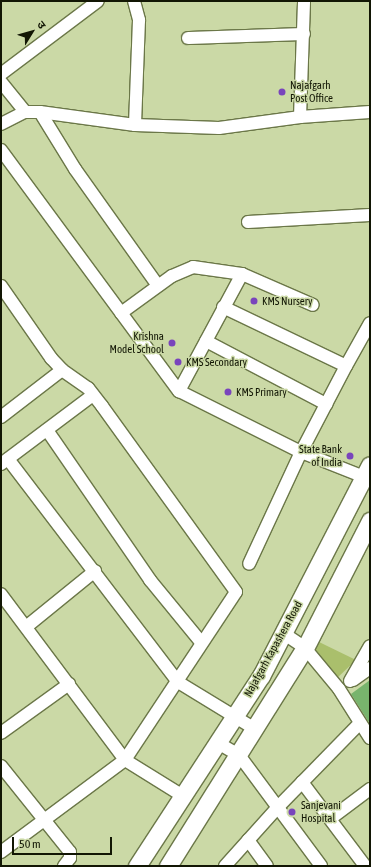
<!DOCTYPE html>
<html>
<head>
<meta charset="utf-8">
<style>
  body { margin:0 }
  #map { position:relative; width:371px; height:867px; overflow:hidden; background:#cbd9a6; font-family:"Asap Condensed","Noto Sans Devanagari",sans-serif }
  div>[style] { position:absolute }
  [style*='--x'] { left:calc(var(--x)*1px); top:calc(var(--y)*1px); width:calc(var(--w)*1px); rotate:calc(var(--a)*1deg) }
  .green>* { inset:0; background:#aabf6c }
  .building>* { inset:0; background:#78b46d }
  .roads { filter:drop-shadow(1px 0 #6b7748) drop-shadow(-1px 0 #6b7748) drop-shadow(0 1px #6b7748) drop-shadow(0 -1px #6b7748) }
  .minor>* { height:12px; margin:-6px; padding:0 6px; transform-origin:6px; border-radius:6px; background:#fff }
  .secondary>* { height:17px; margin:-8.5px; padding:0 8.5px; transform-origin:8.5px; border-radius:8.5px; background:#fff }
  .dots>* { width:11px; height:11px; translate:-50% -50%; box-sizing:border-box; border:2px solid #cbd9a6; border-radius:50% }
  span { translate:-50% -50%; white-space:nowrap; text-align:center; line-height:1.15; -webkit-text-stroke:3px #cbd9a6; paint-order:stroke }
  .poi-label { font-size:11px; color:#121604 }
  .left { translate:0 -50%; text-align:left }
  .right { translate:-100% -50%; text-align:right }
  .street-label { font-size:11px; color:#121604 }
  .frame { position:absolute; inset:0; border:2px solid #121604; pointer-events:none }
  .north { position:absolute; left:12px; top:12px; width:40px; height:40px; -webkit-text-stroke:3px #cbd9a6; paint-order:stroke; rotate:53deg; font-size:11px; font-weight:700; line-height:16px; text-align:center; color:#121604 }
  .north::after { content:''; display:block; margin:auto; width:14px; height:18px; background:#121604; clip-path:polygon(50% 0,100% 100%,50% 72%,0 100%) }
  .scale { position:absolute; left:12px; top:837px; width:100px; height:18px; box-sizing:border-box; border:2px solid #121604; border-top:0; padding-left:5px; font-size:12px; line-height:14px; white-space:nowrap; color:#121604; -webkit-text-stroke:3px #cbd9a6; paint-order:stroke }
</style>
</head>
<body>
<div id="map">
  <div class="green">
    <i style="clip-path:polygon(317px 641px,356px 660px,335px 680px,311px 654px)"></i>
  </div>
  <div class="building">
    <i style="clip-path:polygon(370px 680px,370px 724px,351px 694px)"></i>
  </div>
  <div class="roads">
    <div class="minor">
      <i style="--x:134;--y:1;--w:20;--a:75"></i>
      <i style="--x:139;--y:20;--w:105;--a:92.2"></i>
      <i style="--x:188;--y:38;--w:116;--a:-2"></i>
      <i style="--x:1;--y:74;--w:121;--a:-37"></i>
      <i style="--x:1;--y:82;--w:38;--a:51"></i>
      <i style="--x:40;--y:112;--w:67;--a:58.4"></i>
      <i style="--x:75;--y:169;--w:143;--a:54.6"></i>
      <i style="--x:300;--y:117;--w:116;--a:-88"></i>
      <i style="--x:1;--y:124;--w:27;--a:-27"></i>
      <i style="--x:25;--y:112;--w:15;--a:0"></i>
      <i style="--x:40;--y:112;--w:96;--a:7.8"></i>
      <i style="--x:135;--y:125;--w:84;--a:2"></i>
      <i style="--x:219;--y:128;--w:82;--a:-7.7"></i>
      <i style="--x:300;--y:117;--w:70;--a:-4.1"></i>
      <i style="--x:1;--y:150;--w:300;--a:53.6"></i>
      <i style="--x:179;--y:391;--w:136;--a:26.6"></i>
      <i style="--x:301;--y:452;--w:68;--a:21.6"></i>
      <i style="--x:364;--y:477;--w:6;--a:0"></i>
      <i style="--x:248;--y:222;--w:122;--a:-3.3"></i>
      <i style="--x:1;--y:286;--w:88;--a:55.2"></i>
      <i style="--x:51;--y:358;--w:16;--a:47"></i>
      <i style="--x:62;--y:370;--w:32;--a:35"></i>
      <i style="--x:88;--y:388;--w:23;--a:52"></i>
      <i style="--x:102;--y:406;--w:229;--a:54.2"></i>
      <i style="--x:236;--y:592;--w:201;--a:123.5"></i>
      <i style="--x:125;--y:760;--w:207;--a:-126.8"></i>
      <i style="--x:223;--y:307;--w:136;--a:25.6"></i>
      <i style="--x:346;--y:366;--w:97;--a:117.6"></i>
      <i style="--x:301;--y:452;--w:123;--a:114.9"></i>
      <i style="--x:121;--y:313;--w:63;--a:-36"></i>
      <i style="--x:172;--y:276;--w:23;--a:-23"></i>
      <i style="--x:193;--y:267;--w:49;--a:8.1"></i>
      <i style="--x:242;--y:274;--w:77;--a:23.6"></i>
      <i style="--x:206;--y:341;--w:136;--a:27.7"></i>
      <i style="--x:346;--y:366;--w:49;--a:-60.8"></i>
      <i style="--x:179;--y:391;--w:133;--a:-61.7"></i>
      <i style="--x:1;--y:417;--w:77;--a:-37.6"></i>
      <i style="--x:47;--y:430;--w:182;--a:55.5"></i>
      <i style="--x:150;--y:580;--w:80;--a:50.6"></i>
      <i style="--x:8;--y:459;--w:280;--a:52.7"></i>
      <i style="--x:178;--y:682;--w:90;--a:31.4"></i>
      <i style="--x:1;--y:464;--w:115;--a:-36.9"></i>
      <i style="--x:26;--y:627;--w:89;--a:-39.1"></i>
      <i style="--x:283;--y:633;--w:27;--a:34"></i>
      <i style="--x:305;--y:648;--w:53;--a:50.3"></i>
      <i style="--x:339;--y:689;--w:58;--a:57.7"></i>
      <i style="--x:353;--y:680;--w:21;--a:-35"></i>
      <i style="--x:350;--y:681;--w:40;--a:-60.3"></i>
      <i style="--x:1;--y:733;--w:84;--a:-35.8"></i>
      <i style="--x:218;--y:743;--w:24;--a:30"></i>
      <i style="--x:239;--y:755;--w:138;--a:53.5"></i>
      <i style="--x:1;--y:766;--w:110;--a:51.3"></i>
      <i style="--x:70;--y:852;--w:6;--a:90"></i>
      <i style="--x:70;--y:858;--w:10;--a:127"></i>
      <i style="--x:302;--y:782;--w:105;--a:53.1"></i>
      <i style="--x:330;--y:819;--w:50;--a:-36.9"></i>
      <i style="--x:248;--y:840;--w:32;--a:54"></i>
      <i style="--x:1;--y:852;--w:154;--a:-36.6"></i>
      <i style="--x:125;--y:760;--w:68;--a:31.8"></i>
      <i style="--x:225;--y:866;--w:79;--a:-48.1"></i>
      <i style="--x:278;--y:807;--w:116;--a:-45.7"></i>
    </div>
    <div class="secondary">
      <i style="--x:137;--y:866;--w:227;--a:-56.9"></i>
      <i style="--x:261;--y:676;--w:237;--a:-62.7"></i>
      <i style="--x:168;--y:866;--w:257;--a:-57.9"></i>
      <i style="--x:305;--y:648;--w:143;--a:-62.9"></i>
    </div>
  </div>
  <div class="dots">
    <i style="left:282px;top:92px;background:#7944bc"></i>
    <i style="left:254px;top:301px;background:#7944bc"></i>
    <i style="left:172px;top:343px;background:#7944bc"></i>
    <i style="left:178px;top:362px;background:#7944bc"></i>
    <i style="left:228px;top:392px;background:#7944bc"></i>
    <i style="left:350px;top:456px;background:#7944bc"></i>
    <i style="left:292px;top:812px;background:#7944bc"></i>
  </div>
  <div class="poi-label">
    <span class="left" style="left:290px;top:92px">Najafgarh<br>Post Office</span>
    <span class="left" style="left:262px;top:301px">KMS Nursery</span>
    <span class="right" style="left:164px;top:343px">Krishna<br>Model School</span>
    <span class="left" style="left:186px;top:362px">KMS Secondary</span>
    <span class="left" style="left:236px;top:392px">KMS Primary</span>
    <span class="right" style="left:342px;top:456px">State Bank<br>of India</span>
    <span class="left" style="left:301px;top:812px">Sanjevani<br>Hospital</span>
  </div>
  <div class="street-label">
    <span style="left:273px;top:649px;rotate:-61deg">Najafgarh Kapashera Road</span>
  </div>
  <div class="frame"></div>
  <div class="north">उ</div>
  <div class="scale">50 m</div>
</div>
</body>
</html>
